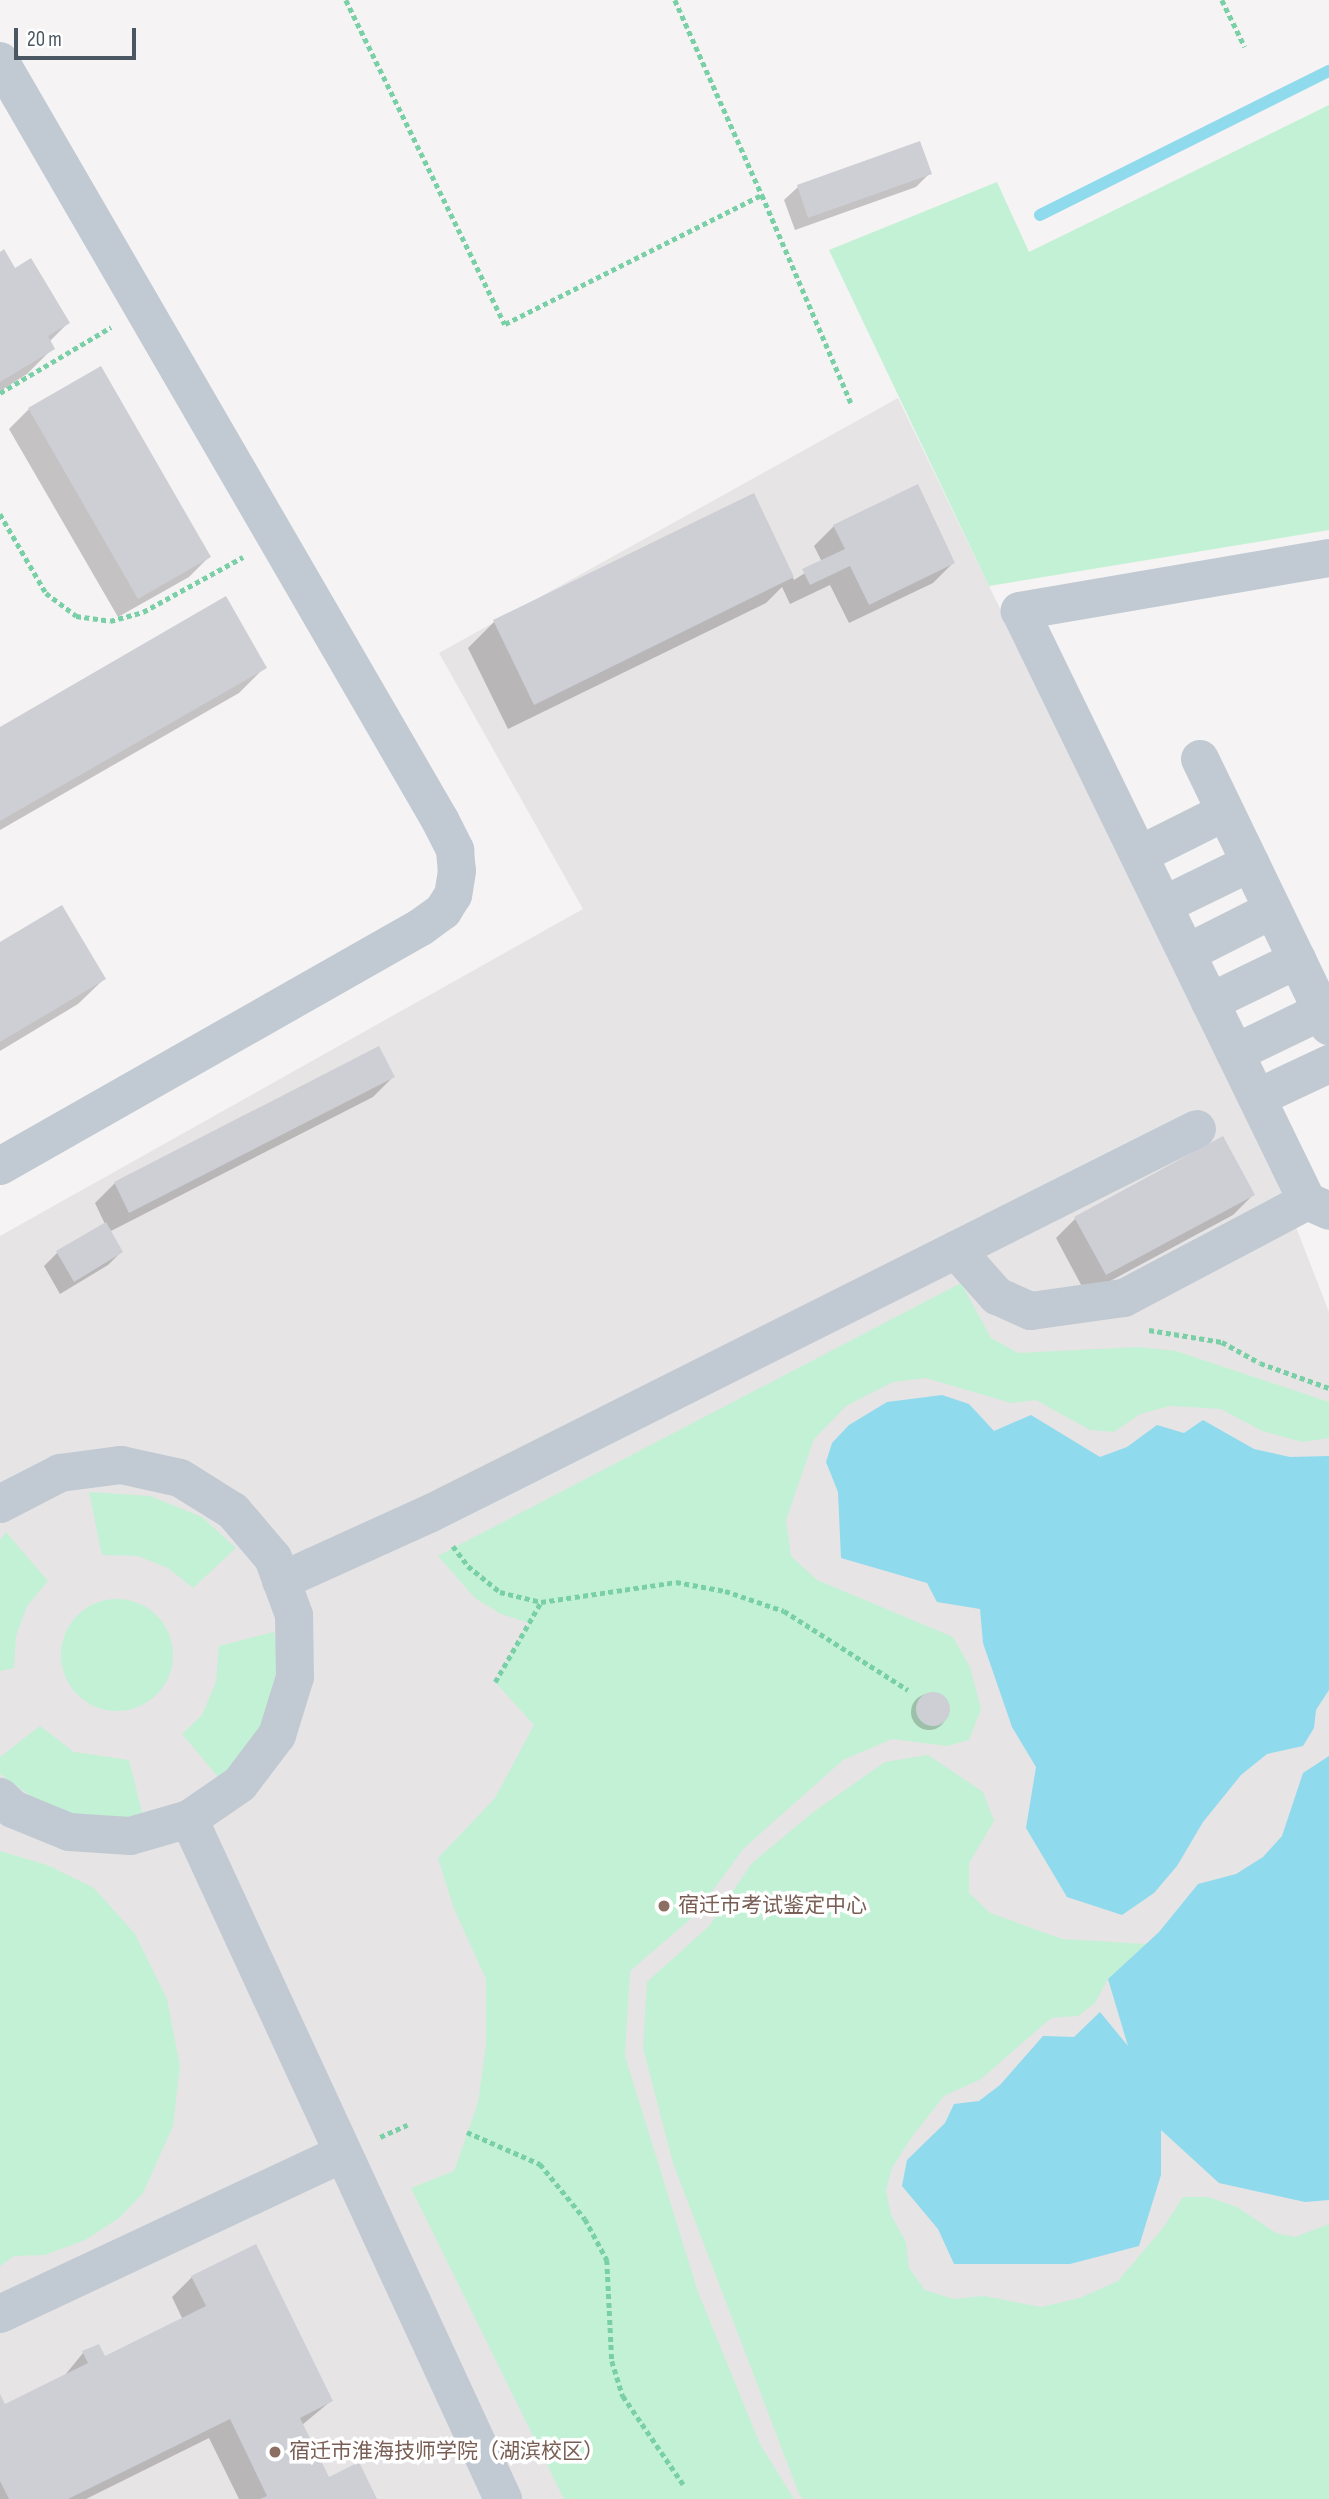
<!DOCTYPE html>
<html>
<head>
<meta charset="utf-8">
<style>
  body { margin:0 }
  #map { position:relative; width:1329px; height:2499px; overflow:hidden; background:#f5f3f3; font-family:"Sofia Sans Condensed","Noto Sans SC",sans-serif }
  div>[style] { position:absolute }
  [style*='--x'] { left:calc(var(--x)*1px); top:calc(var(--y)*1px); width:calc(var(--w)*1px); rotate:calc(var(--a)*1deg) }
  .education>* { inset:0; background:#e6e4e5 }
  .green>* { inset:0; background:#c3f1d5 }
  .round { border-radius:50% }
  .water>* { inset:0; background:#90daee }
  .shadow>* { inset:0; background:#0003 }
  .stream>* { height:12px; margin:-6px; padding:0 6px; transform-origin:6px; border-radius:6px; background:#90daee }
  .building>* { inset:0; background:#cdcfd5 }
  .path>* { height:4.5px; margin-top:-2.25px; transform-origin:0; background:repeating-linear-gradient(90deg,#7ad0a6 0 5px,transparent 0 8.5px) }
  .minor>* { height:38px; margin:-19px; padding:0 19px; transform-origin:19px; border-radius:19px; background:#c1cad2 }
  .dots>* { width:19px; height:19px; translate:-50% -50%; box-sizing:border-box; border:4px solid #fff; border-radius:50% }
  span { translate:-50% -50%; white-space:nowrap; text-align:center; line-height:1.15; -webkit-text-stroke:7px #fff; paint-order:stroke }
  .education-label { font-size:21px; color:#785e54 }
  .left { translate:0 -50%; text-align:left }
  .scale { position:absolute; left:14px; top:28px; width:122px; height:32px; box-sizing:border-box; border:4px solid #4a5661; border-top:0; padding-left:9px; font-size:21px; line-height:24px; white-space:nowrap; color:#4a5661; -webkit-text-stroke:5px #fff; paint-order:stroke }
</style>
</head>
<body>
<div id="map">
  <div class="education">
    <i style="clip-path:polygon(898px 398px,1282px 1191px,1329px 1312px,1329px 2499px,0 2499px,0 1236px,583px 909px,439px 653px)"></i>
  </div>
  <div class="green">
    <i style="clip-path:polygon(1329px 105px,1329px 530px,989px 586px,829px 250px,997px 182px,1029px 252px)"></i>
    <i style="clip-path:polygon(961px 1283px,991px 1338px,1018px 1353px,1138px 1347px,1176px 1351px,1329px 1402px,1329px 1438px,1303px 1442px,1262px 1431px,1221px 1409px,1170px 1406px,1140px 1414px,1114px 1432px,1090px 1430px,1036px 1400px,1011px 1403px,926px 1378px,893px 1382px,846px 1406px,814px 1439px,786px 1520px,791px 1556px,817px 1580px,953px 1637px,970px 1667px,981px 1709px,969px 1740px,947px 1746px,892px 1739px,843px 1760px,743px 1849px,695px 1915px,630px 1971px,625px 2056px,698px 2292px,760px 2444px,794px 2499px,564px 2499px,411px 2188px,454px 2171px,478px 2103px,486px 2044px,486px 1979px,454px 1909px,438px 1858px,495px 1798px,534px 1725px,495px 1682px,529px 1623px,501px 1614px,475px 1598px,438px 1556px)"></i>
    <i style="clip-path:polygon(89px 1492px,150px 1496px,202px 1517px,236px 1548px,193px 1588px,168px 1568px,138px 1556px,102px 1555px)"></i>
    <i style="clip-path:polygon(6px 1532px,48px 1581px,27px 1606px,16px 1636px,14px 1668px,0 1671px,0 1540px)"></i>
    <i class="round" style="left:61px;top:1599px;width:112px;height:112px"></i>
    <i style="clip-path:polygon(274px 1632px,278px 1661px,267px 1716px,237px 1764px,219px 1778px,182px 1734px,202px 1715px,216px 1682px,219px 1646px)"></i>
    <i style="clip-path:polygon(40px 1726px,74px 1752px,129px 1760px,144px 1820px,88px 1818px,39px 1802px,0 1774px,0 1757px)"></i>
    <i style="clip-path:polygon(928px 1755px,983px 1792px,994px 1821px,969px 1863px,969px 1893px,990px 1913px,1062px 1939px,1146px 1944px,1108px 1979px,1095px 2003px,1078px 2016px,1051px 2018px,981px 2079px,944px 2096px,911px 2138px,892px 2168px,886px 2190px,891px 2215px,906px 2242px,909px 2268px,925px 2290px,953px 2299px,984px 2296px,1041px 2307px,1080px 2298px,1118px 2281px,1163px 2228px,1183px 2197px,1208px 2197px,1237px 2207px,1276px 2233px,1295px 2237px,1329px 2224px,1329px 2499px,803px 2499px,799px 2494px,673px 2163px,643px 2048px,647px 1982px,709px 1926px,752px 1863px,812px 1813px,885px 1762px)"></i>
    <i style="clip-path:polygon(0 1851px,47px 1865px,94px 1888px,135px 1934px,167px 1999px,180px 2066px,173px 2126px,143px 2193px,119px 2218px,85px 2240px,45px 2255px,14px 2256px,0 2266px)"></i>
  </div>
  <div class="water">
    <i style="clip-path:polygon(942px 1395px,969px 1404px,994px 1431px,1031px 1415px,1100px 1457px,1127px 1447px,1157px 1425px,1184px 1433px,1203px 1420px,1254px 1449px,1290px 1457px,1329px 1456px,1329px 1690px,1316px 1710px,1314px 1728px,1303px 1746px,1267px 1754px,1241px 1775px,1203px 1822px,1177px 1866px,1154px 1893px,1122px 1915px,1067px 1897px,1026px 1828px,1036px 1767px,1012px 1727px,983px 1643px,980px 1609px,937px 1602px,927px 1583px,841px 1558px,838px 1492px,826px 1462px,832px 1443px,849px 1425px,887px 1402px)"></i>
    <i style="clip-path:polygon(1329px 1756px,1329px 2200px,1305px 2202px,1219px 2183px,1161px 2130px,1161px 2175px,1139px 2246px,1070px 2264px,954px 2264px,938px 2229px,902px 2186px,907px 2160px,945px 2123px,954px 2104px,979px 2101px,1000px 2085px,1043px 2036px,1074px 2037px,1100px 2012px,1128px 2046px,1108px 1979px,1159px 1932px,1198px 1884px,1236px 1874px,1263px 1857px,1282px 1836px,1303px 1773px)"></i>
  </div>
  <div class="shadow">
    <i style="clip-path:polygon(919px 143px,930px 173px,916px 187px,795px 230px,784px 200px,798px 187px)"></i>
    <i style="clip-path:polygon(0 254px,68px 323px,49px 342px,53px 348px,27px 374px,0 391px)"></i>
    <i style="clip-path:polygon(29px 409px,209px 557px,189px 577px,118px 617px,9px 429px)"></i>
    <i style="clip-path:polygon(753px 496px,794px 580px,822px 562px,814px 546px,834px 526px,953px 563px,933px 583px,849px 623px,830px 585px,790px 604px,782px 587px,766px 603px,508px 729px,468px 648px,494px 622px)"></i>
    <i style="clip-path:polygon(265px 667px,239px 693px,0 830px,0 729px)"></i>
    <i style="clip-path:polygon(0 944px,104px 979px,78px 1004px,0 1051px)"></i>
    <i style="clip-path:polygon(393px 1077px,373px 1097px,109px 1232px,121px 1252px,108px 1265px,60px 1294px,44px 1266px,57px 1253px,105px 1224px,95px 1203px,115px 1183px)"></i>
    <i style="clip-path:polygon(1253px 1195px,1233px 1215px,1086px 1294px,1056px 1238px,1076px 1218px)"></i>
    <i class="round" style="left:911px;top:1694px;width:36px;height:36px"></i>
    <i style="clip-path:polygon(255px 2246px,331px 2401px,302px 2425px,328px 2480px,376px 2499px,239px 2499px,209px 2438px,86px 2499px,0 2499px,0 2398px,4px 2407px,65px 2375px,83px 2353px,104px 2358px,183px 2320px,172px 2297px,192px 2277px)"></i>
  </div>
  <div class="stream">
    <i style="--x:1040;--y:215;--w:323;--a:-26.5"></i>
  </div>
  <div class="building">
    <i style="clip-path:polygon(920px 141px,932px 174px,808px 218px,797px 185px)"></i>
    <i style="clip-path:polygon(4px 249px,15px 268px,31px 258px,70px 323px,48px 336px,55px 349px,0 382px,0 252px)"></i>
    <i style="clip-path:polygon(101px 366px,211px 557px,138px 599px,28px 408px)"></i>
    <i style="clip-path:polygon(918px 484px,955px 563px,869px 605px,850px 566px,810px 585px,802px 569px,845px 549px,833px 525px)"></i>
    <i style="clip-path:polygon(754px 493px,794px 577px,534px 705px,493px 620px)"></i>
    <i style="clip-path:polygon(226px 596px,267px 668px,0 821px,0 727px)"></i>
    <i style="clip-path:polygon(62px 905px,106px 979px,0 1042px,0 942px)"></i>
    <i style="clip-path:polygon(379px 1046px,395px 1077px,129px 1213px,114px 1182px)"></i>
    <i style="clip-path:polygon(1223px 1136px,1255px 1195px,1106px 1275px,1074px 1217px)"></i>
    <i style="clip-path:polygon(106px 1222px,123px 1252px,74px 1282px,56px 1251px)"></i>
    <i class="round" style="left:916px;top:1692px;width:34px;height:34px"></i>
    <i style="clip-path:polygon(256px 2244px,333px 2401px,300px 2418px,329px 2477px,359px 2462px,377px 2499px,260px 2499px,267px 2496px,230px 2419px,68px 2499px,9px 2499px,0 2481px,0 2394px,5px 2404px,88px 2363px,82px 2351px,99px 2344px,105px 2356px,206px 2306px,191px 2276px)"></i>
  </div>
  <div class="path">
    <i style="--x:346;--y:0;--w:361;--a:63.9"></i>
    <i style="--x:505;--y:324;--w:288;--a:-26.7"></i>
    <i style="--x:762;--y:195;--w:228;--a:66.8"></i>
    <i style="--x:675;--y:0;--w:214;--a:66"></i>
    <i style="--x:1222;--y:0;--w:52;--a:63.9"></i>
    <i style="--x:0;--y:393;--w:129;--a:-30.7"></i>
    <i style="--x:0;--y:514;--w:91;--a:59.8"></i>
    <i style="--x:46;--y:593;--w:38;--a:37"></i>
    <i style="--x:76;--y:616;--w:34;--a:8"></i>
    <i style="--x:110;--y:621;--w:34;--a:-15"></i>
    <i style="--x:143;--y:612;--w:114;--a:-28.8"></i>
    <i style="--x:1149;--y:1330;--w:74;--a:9.3"></i>
    <i style="--x:1222;--y:1342;--w:43;--a:28.9"></i>
    <i style="--x:1260;--y:1363;--w:73;--a:19.9"></i>
    <i style="--x:453;--y:1546;--w:25;--a:53"></i>
    <i style="--x:468;--y:1566;--w:41;--a:39.1"></i>
    <i style="--x:500;--y:1592;--w:42;--a:13.7"></i>
    <i style="--x:541;--y:1602;--w:136;--a:-8.4"></i>
    <i style="--x:676;--y:1582;--w:50;--a:10.4"></i>
    <i style="--x:725;--y:1591;--w:62;--a:18.7"></i>
    <i style="--x:784;--y:1611;--w:147;--a:32.5"></i>
    <i style="--x:495;--y:1682;--w:92;--a:-60.1"></i>
    <i style="--x:467;--y:2132;--w:80;--a:23.7"></i>
    <i style="--x:540;--y:2164;--w:71;--a:50.7"></i>
    <i style="--x:585;--y:2219;--w:47;--a:61.8"></i>
    <i style="--x:607;--y:2260;--w:101;--a:87.2"></i>
    <i style="--x:612;--y:2361;--w:37;--a:73"></i>
    <i style="--x:623;--y:2396;--w:107;--a:55.7"></i>
    <i style="--x:380;--y:2137;--w:30;--a:-24"></i>
  </div>
  <div class="minor">
    <i style="--x:0;--y:61;--w:877;--a:59.9"></i>
    <i style="--x:440;--y:820;--w:34;--a:63"></i>
    <i style="--x:455;--y:850;--w:21;--a:85"></i>
    <i style="--x:457;--y:871;--w:24;--a:99"></i>
    <i style="--x:453;--y:895;--w:19;--a:122"></i>
    <i style="--x:443;--y:911;--w:27;--a:144"></i>
    <i style="--x:421;--y:927;--w:484;--a:150.4"></i>
    <i style="--x:1329;--y:558;--w:314;--a:170.3"></i>
    <i style="--x:1020;--y:611;--w:656;--a:64.06"></i>
    <i style="--x:1307;--y:1201;--w:24;--a:24"></i>
    <i style="--x:1200;--y:759;--w:297;--a:64.2"></i>
    <i style="--x:1139;--y:855;--w:96;--a:-26.6"></i>
    <i style="--x:1164;--y:905;--w:96;--a:-26"></i>
    <i style="--x:1187;--y:953;--w:95;--a:-26.8"></i>
    <i style="--x:1210;--y:1002;--w:97;--a:-25.8"></i>
    <i style="--x:1235;--y:1053;--w:97;--a:-25.8"></i>
    <i style="--x:1257;--y:1098;--w:80;--a:-25.3"></i>
    <i style="--x:956;--y:1250;--w:62;--a:48.3"></i>
    <i style="--x:997;--y:1296;--w:37;--a:24"></i>
    <i style="--x:1031;--y:1311;--w:94;--a:-8"></i>
    <i style="--x:1124;--y:1298;--w:207;--a:-27.9"></i>
    <i style="--x:0;--y:1504;--w:68;--a:-27.3"></i>
    <i style="--x:60;--y:1473;--w:62;--a:-7.5"></i>
    <i style="--x:121;--y:1465;--w:60;--a:12.4"></i>
    <i style="--x:180;--y:1478;--w:62;--a:31.9"></i>
    <i style="--x:233;--y:1511;--w:62;--a:49.6"></i>
    <i style="--x:273;--y:1558;--w:61;--a:69.8"></i>
    <i style="--x:294;--y:1615;--w:62;--a:89.1"></i>
    <i style="--x:295;--y:1677;--w:61;--a:107.2"></i>
    <i style="--x:277;--y:1735;--w:61;--a:127.1"></i>
    <i style="--x:240;--y:1784;--w:62;--a:145.5"></i>
    <i style="--x:189;--y:1819;--w:61;--a:163.9"></i>
    <i style="--x:130;--y:1836;--w:61;--a:-176.2"></i>
    <i style="--x:69;--y:1832;--w:61;--a:-157.7"></i>
    <i style="--x:13;--y:1809;--w:18;--a:-137"></i>
    <i style="--x:281;--y:1581;--w:162;--a:-24.4"></i>
    <i style="--x:429;--y:1514;--w:859;--a:-26.62"></i>
    <i style="--x:189;--y:1819;--w:749;--a:65.21"></i>
    <i style="--x:0;--y:2314;--w:375;--a:-25.1"></i>
  </div>
  <div class="dots">
    <i style="left:664px;top:1906px;background:#8d6e63"></i>
    <i style="left:275px;top:2452px;background:#8d6e63"></i>
  </div>
  <div class="education-label">
    <span class="left" style="left:678px;top:1906px">宿迁市考试鉴定中心</span>
    <span class="left" style="left:289px;top:2452px">宿迁市淮海技师学院（湖滨校区）</span>
  </div>
  <div class="scale">20 m</div>
</div>
</body>
</html>
